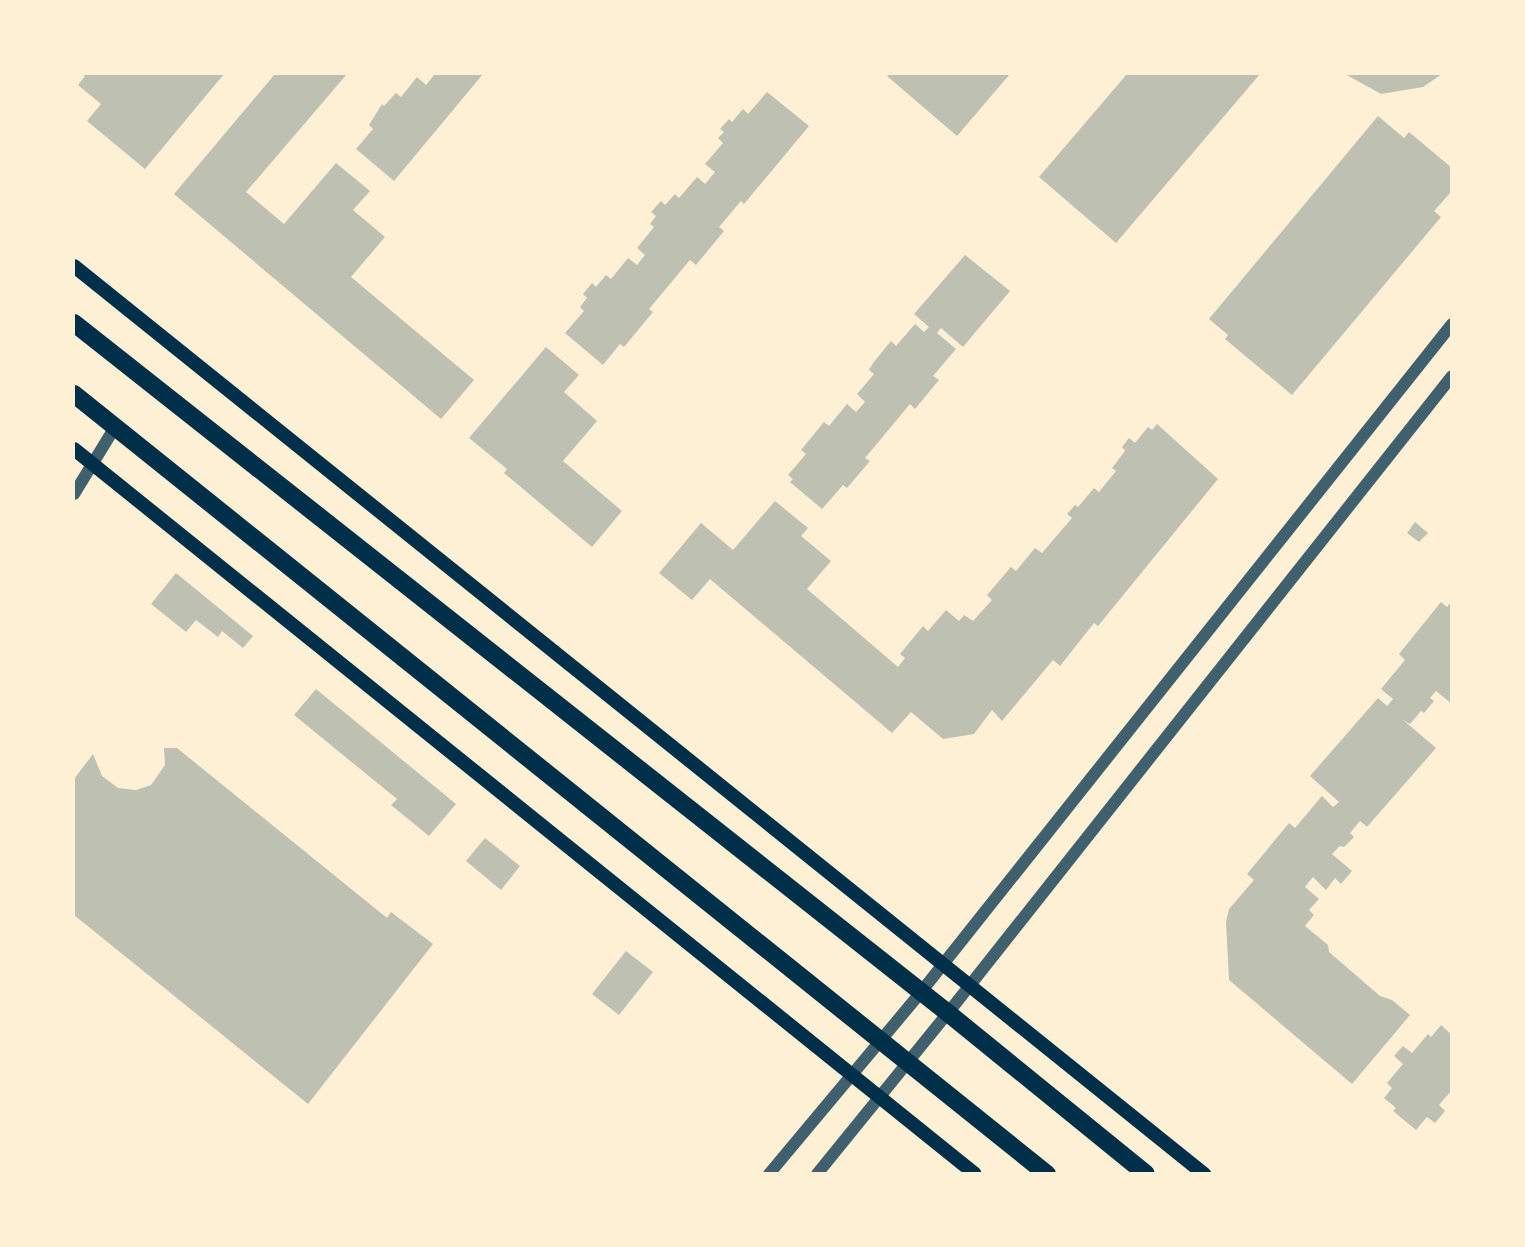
<!DOCTYPE html>
<html>
<head>
<meta charset="utf-8">
<style>
  body { margin:0 }
  #map { position:relative; width:1525px; height:1247px; overflow:hidden; background:#fdf0d5; font-family:Jost,sans-serif }
  div>[style] { position:absolute }
  [style*='--x'] { left:calc(var(--x)*1px); top:calc(var(--y)*1px); width:calc(var(--w)*1px); rotate:calc(var(--a)*1deg) }
  .building>* { inset:0; background:#bec0b2 }
  .tertiary>* { height:12px; margin:-6px; padding:0 6px; transform-origin:6px; border-radius:6px; background:#3f606c }
  .secondary>* { height:14px; margin:-7px; padding:0 7px; transform-origin:7px; border-radius:7px; background:#003049 }
  .primary>* { height:18px; margin:-9px; padding:0 9px; transform-origin:9px; border-radius:9px; background:#003049 }
  span { translate:-50% -50%; white-space:nowrap; text-align:center; line-height:1.15; -webkit-text-stroke:5px #fdf0d5; paint-order:stroke }
  .frame { position:absolute; inset:0; border:75px solid #fdf0d5; pointer-events:none }
</style>
</head>
<body>
<div id="map">
  <div class="building">
    <i style="clip-path:polygon(81px 74px,224px 74px,145px 169px,87px 121px,101px 104px,78px 85px,85px 76px)"></i>
    <i style="clip-path:polygon(275px 74px,347px 74px,246px 192px,284px 224px,336px 163px,370px 191px,353px 210px,385px 237px,351px 277px,474px 380px,441px 419px,174px 194px)"></i>
    <i style="clip-path:polygon(435px 74px,483px 74px,394px 181px,356px 149px,373px 129px,369px 125px,382px 104px,384px 106px,396px 93px,401px 97px,417px 77px,426px 85px)"></i>
    <i style="clip-path:polygon(889px 74px,1010px 74px,957px 136px,887px 76px)"></i>
    <i style="clip-path:polygon(1127px 74px,1260px 74px,1116px 243px,1039px 177px)"></i>
    <i style="clip-path:polygon(1345px 74px,1442px 74px,1423px 87px,1381px 94px)"></i>
    <i style="clip-path:polygon(767px 92px,809px 126px,744px 204px,741px 201px,719px 227px,724px 231px,696px 265px,690px 260px,649px 309px,653px 312px,624px 347px,620px 344px,603px 365px,565px 333px,584px 311px,580px 307px,587px 298px,583px 294px,592px 283px,596px 287px,606px 275px,611px 279px,628px 258px,637px 265px,645px 255px,637px 248px,654px 227px,650px 224px,656px 216px,651px 212px,661px 201px,665px 205px,675px 194px,679px 198px,697px 177px,705px 184px,715px 172px,705px 164px,723px 143px,718px 138px,724px 132px,720px 129px,729px 119px,732px 122px,743px 109px,748px 114px)"></i>
    <i style="clip-path:polygon(1378px 116px,1404px 138px,1409px 132px,1452px 168px,1452px 191px,1434px 211px,1441px 217px,1292px 395px,1225px 339px,1228px 335px,1209px 319px)"></i>
    <i style="clip-path:polygon(965px 255px,1010px 291px,963px 347px,941px 328px,937px 333px,956px 349px,933px 376px,939px 380px,915px 409px,910px 404px,865px 458px,870px 461px,847px 488px,843px 485px,822px 509px,790px 482px,793px 479px,788px 475px,806px 454px,801px 450px,824px 422px,829px 426px,847px 404px,856px 412px,865px 402px,857px 394px,874px 374px,869px 370px,873px 363px,891px 341px,896px 346px,915px 324px,924px 332px,929px 327px,914px 314px)"></i>
    <i style="clip-path:polygon(546px 347px,579px 375px,564px 392px,597px 421px,563px 461px,622px 511px,592px 547px,504px 473px,507px 469px,469px 438px)"></i>
    <i style="clip-path:polygon(1157px 424px,1218px 479px,1098px 626px,1094px 623px,1060px 666px,1053px 660px,1002px 721px,992px 710px,974px 734px,943px 739px,911px 712px,892px 733px,710px 579px,692px 600px,659px 573px,701px 523px,733px 550px,775px 501px,808px 528px,801px 536px,831px 561px,807px 589px,898px 667px,905px 658px,900px 654px,923px 626px,928px 631px,946px 610px,959px 621px,964px 615px,973px 621px,992px 600px,987px 595px,1011px 567px,1016px 571px,1035px 548px,1042px 553px,1072px 518px,1067px 514px,1075px 505px,1078px 507px,1094px 488px,1099px 492px,1116px 471px,1112px 468px,1125px 451px,1122px 447px,1129px 438px,1135px 443px,1148px 427px,1152px 430px)"></i>
    <i style="clip-path:polygon(1415px 522px,1428px 533px,1419px 542px,1407px 533px)"></i>
    <i style="clip-path:polygon(176px 573px,253px 636px,243px 648px,222px 631px,218px 637px,196px 620px,186px 632px,151px 604px)"></i>
    <i style="clip-path:polygon(1452px 601px,1452px 704px,1436px 691px,1430px 698px,1434px 701px,1424px 713px,1421px 711px,1410px 724px,1402px 719px,1436px 748px,1367px 827px,1360px 821px,1350px 833px,1354px 837px,1344px 847px,1340px 846px,1332px 854px,1352px 871px,1341px 884px,1335px 878px,1326px 890px,1313px 877px,1305px 887px,1319px 899px,1309px 910px,1314px 915px,1305px 926px,1328px 945px,1329px 952px,1380px 996px,1392px 1000px,1410px 1015px,1352px 1084px,1229px 980px,1226px 922px,1229px 909px,1254px 880px,1247px 874px,1289px 823px,1295px 828px,1322px 796px,1333px 807px,1339px 802px,1310px 776px,1378px 698px,1387px 706px,1393px 699px,1381px 689px,1405px 660px,1399px 654px,1441px 602px,1447px 607px)"></i>
    <i style="clip-path:polygon(316px 689px,456px 804px,429px 836px,391px 805px,397px 799px,294px 715px)"></i>
    <i style="clip-path:polygon(164px 748px,177px 748px,387px 918px,391px 912px,433px 944px,308px 1104px,74px 915px,74px 779px,93px 754px,102px 776px,118px 788px,136px 790px,151px 785px,165px 765px)"></i>
    <i style="clip-path:polygon(485px 838px,520px 866px,501px 890px,466px 861px)"></i>
    <i style="clip-path:polygon(626px 951px,653px 972px,619px 1015px,592px 994px)"></i>
    <i style="clip-path:polygon(1441px 1025px,1452px 1035px,1452px 1090px,1439px 1105px,1445px 1111px,1435px 1123px,1427px 1117px,1416px 1130px,1393px 1111px,1396px 1108px,1384px 1098px,1392px 1088px,1387px 1083px,1403px 1064px,1394px 1056px,1403px 1046px,1412px 1053px,1428px 1034px,1431px 1037px)"></i>
  </div>
  <div class="tertiary">
    <i style="--x:74;--y:494;--w:79;--a:-58.5"></i>
    <i style="--x:769;--y:1174;--w:237;--a:-50.1"></i>
    <i style="--x:921;--y:992;--w:853;--a:-51.52"></i>
    <i style="--x:817;--y:1174;--w:208;--a:-50.9"></i>
    <i style="--x:948;--y:1013;--w:812;--a:-51.65"></i>
  </div>
  <div class="secondary">
    <i style="--x:74;--y:266;--w:1450;--a:38.78"></i>
    <i style="--x:74;--y:449;--w:1156;--a:38.82"></i>
  </div>
  <div class="primary">
    <i style="--x:74;--y:323;--w:1114;--a:38.29"></i>
    <i style="--x:948;--y:1013;--w:255;--a:39.1"></i>
    <i style="--x:74;--y:394;--w:1247;--a:38.72"></i>
  </div>
  <div class="frame"></div>
</div>
</body>
</html>
